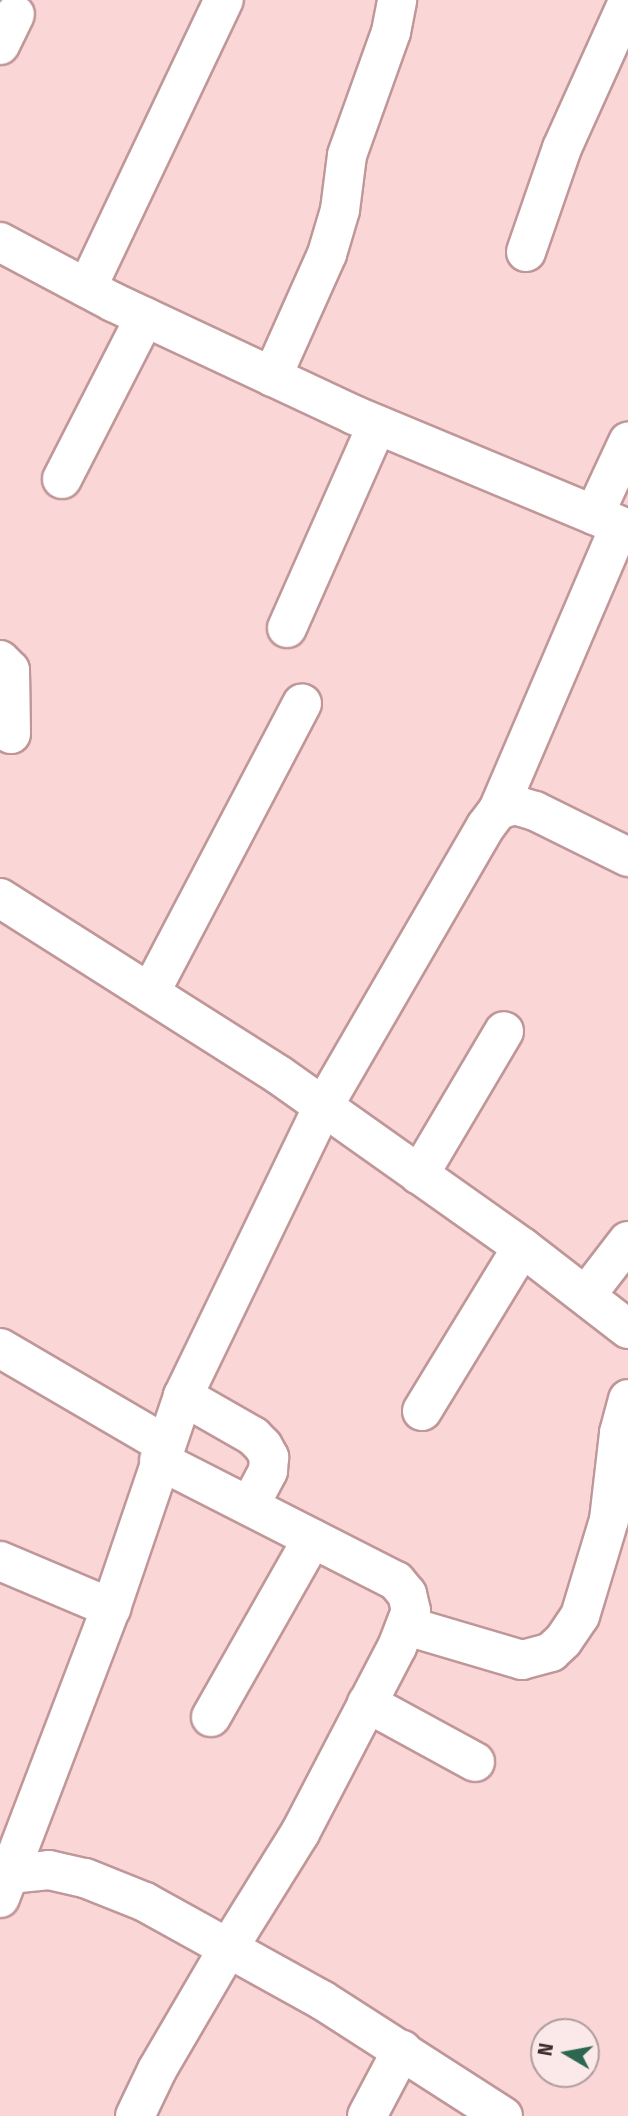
<!DOCTYPE html>
<html>
<head>
<meta charset="utf-8">
<style>
  body { margin:0 }
  #map { position:relative; width:628px; height:2116px; overflow:hidden; background:#fad6d7; font-family:"Fira Sans",sans-serif }
  div>[style] { position:absolute }
  [style*='--x'] { left:calc(var(--x)*1px); top:calc(var(--y)*1px); width:calc(var(--w)*1px); rotate:calc(var(--a)*1deg) }
  .roads { filter:drop-shadow(2px 0 #c09799) drop-shadow(-2px 0 #c09799) drop-shadow(0 2px #c09799) drop-shadow(0 -2px #c09799) }
  .minor>* { height:38px; margin:-19px; padding:0 19px; transform-origin:19px; border-radius:19px; background:#fff }
  span { translate:-50% -50%; white-space:nowrap; text-align:center; line-height:1.15; -webkit-text-stroke:6px #fbe9e9; paint-order:stroke }
  .north { position:absolute; left:530px; top:2018px; width:70px; height:70px; box-sizing:border-box; background:#fbe9e9; border:2px solid #af9d9d; border-radius:50%; rotate:280deg; font-size:19px; font-weight:700; line-height:28px; text-align:center; color:#3c2c2c }
  .north::after { content:''; display:block; margin:auto; width:24px; height:32px; background:#2c6751; clip-path:polygon(50% 0,100% 100%,50% 72%,0 100%) }
</style>
</head>
<body>
<div id="map">
  <div class="roads">
    <div class="minor">
      <i style="--x:0;--y:45;--w:34;--a:-64"></i>
      <i style="--x:0;--y:242;--w:128;--a:28"></i>
      <i style="--x:113;--y:302;--w:266;--a:25.1"></i>
      <i style="--x:354;--y:415;--w:297;--a:22.6"></i>
      <i style="--x:526;--y:252;--w:110;--a:-70.9"></i>
      <i style="--x:562;--y:148;--w:160;--a:-65.7"></i>
      <i style="--x:87;--y:288;--w:319;--a:-64.6"></i>
      <i style="--x:272;--y:377;--w:135;--a:-65.9"></i>
      <i style="--x:327;--y:254;--w:46;--a:-73.5"></i>
      <i style="--x:340;--y:210;--w:55;--a:-82.7"></i>
      <i style="--x:347;--y:155;--w:131;--a:-70.3"></i>
      <i style="--x:391;--y:32;--w:33;--a:-79"></i>
      <i style="--x:62;--y:479;--w:182;--a:-62.9"></i>
      <i style="--x:594;--y:515;--w:81;--a:-65"></i>
      <i style="--x:287;--y:628;--w:222;--a:-66.1"></i>
      <i style="--x:0;--y:660;--w:14;--a:45"></i>
      <i style="--x:10;--y:670;--w:64;--a:89.1"></i>
      <i style="--x:498;--y:810;--w:309;--a:-66.8"></i>
      <i style="--x:0;--y:898;--w:330;--a:32.4"></i>
      <i style="--x:279;--y:1075;--w:298;--a:35.3"></i>
      <i style="--x:522;--y:1247;--w:134;--a:37.7"></i>
      <i style="--x:150;--y:993;--w:327;--a:-62.3"></i>
      <i style="--x:419;--y:1175;--w:167;--a:-59.4"></i>
      <i style="--x:587;--y:1294;--w:67;--a:-52.3"></i>
      <i style="--x:0;--y:1348;--w:190;--a:30.3"></i>
      <i style="--x:183;--y:1396;--w:81;--a:29.7"></i>
      <i style="--x:253;--y:1436;--w:14;--a:45"></i>
      <i style="--x:263;--y:1446;--w:13;--a:61"></i>
      <i style="--x:269;--y:1457;--w:14;--a:94"></i>
      <i style="--x:268;--y:1471;--w:38;--a:118"></i>
      <i style="--x:422;--y:1411;--w:192;--a:-58.6"></i>
      <i style="--x:0;--y:1561;--w:121;--a:22.9"></i>
      <i style="--x:407;--y:1626;--w:120;--a:16.5"></i>
      <i style="--x:522;--y:1660;--w:30;--a:-15"></i>
      <i style="--x:551;--y:1652;--w:16;--a:-43"></i>
      <i style="--x:563;--y:1641;--w:30;--a:-56"></i>
      <i style="--x:580;--y:1616;--w:100;--a:-73.2"></i>
      <i style="--x:609;--y:1520;--w:88;--a:-83.4"></i>
      <i style="--x:619;--y:1433;--w:35;--a:-75"></i>
      <i style="--x:367;--y:1703;--w:123;--a:28.6"></i>
      <i style="--x:211;--y:1717;--w:205;--a:-60.4"></i>
      <i style="--x:0;--y:1875;--w:49;--a:-5.8"></i>
      <i style="--x:49;--y:1870;--w:37;--a:13"></i>
      <i style="--x:85;--y:1878;--w:65;--a:21.8"></i>
      <i style="--x:145;--y:1902;--w:202;--a:29"></i>
      <i style="--x:322;--y:2000;--w:215;--a:32.7"></i>
      <i style="--x:0;--y:1898;--w:311;--a:-69.1"></i>
      <i style="--x:111;--y:1608;--w:224;--a:-71.2"></i>
      <i style="--x:183;--y:1396;--w:321;--a:-64.2"></i>
      <i style="--x:323;--y:1107;--w:325;--a:-59.9"></i>
      <i style="--x:486;--y:826;--w:20;--a:-53"></i>
      <i style="--x:498;--y:810;--w:18;--a:-16"></i>
      <i style="--x:515;--y:805;--w:21;--a:17"></i>
      <i style="--x:535;--y:811;--w:104;--a:26.3"></i>
      <i style="--x:135;--y:2116;--w:51;--a:-64.4"></i>
      <i style="--x:157;--y:2070;--w:143;--a:-59.7"></i>
      <i style="--x:229;--y:1947;--w:134;--a:-58.1"></i>
      <i style="--x:300;--y:1833;--w:210;--a:-62.5"></i>
      <i style="--x:397;--y:1647;--w:39;--a:-69"></i>
      <i style="--x:411;--y:1611;--w:17;--a:-103"></i>
      <i style="--x:407;--y:1594;--w:17;--a:-130"></i>
      <i style="--x:396;--y:1581;--w:266;--a:-153"></i>
      <i style="--x:367;--y:2116;--w:75;--a:-62.1"></i>
    </div>
  </div>
  <div class="north">N</div>
</div>
</body>
</html>
